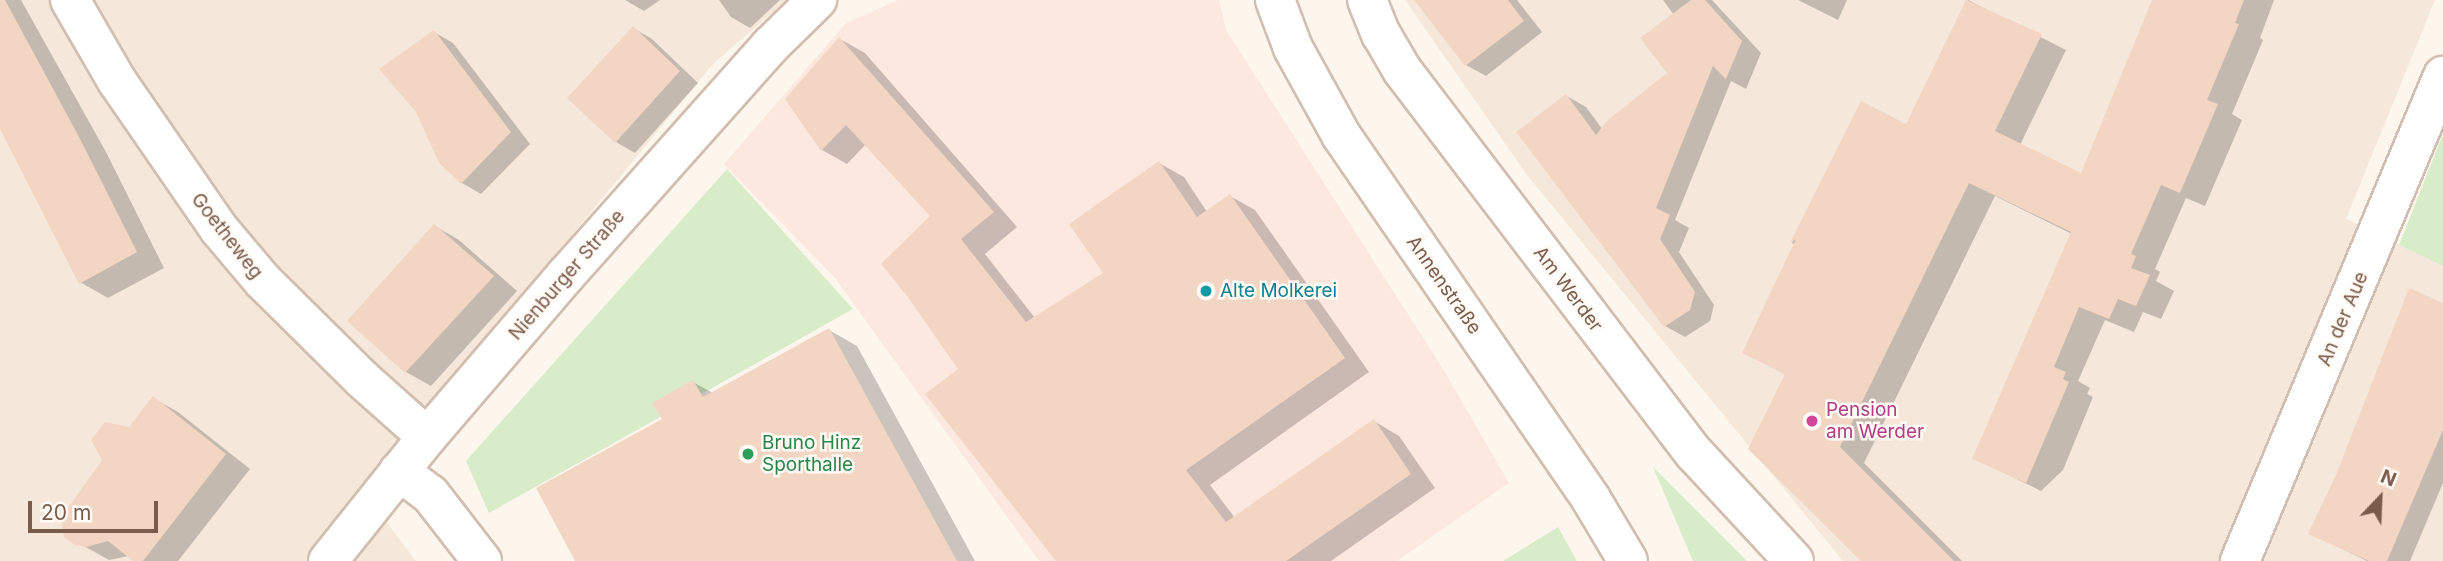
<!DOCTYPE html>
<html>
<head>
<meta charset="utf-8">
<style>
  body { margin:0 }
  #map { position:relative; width:2443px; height:561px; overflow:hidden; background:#fdf6ec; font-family:Inter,sans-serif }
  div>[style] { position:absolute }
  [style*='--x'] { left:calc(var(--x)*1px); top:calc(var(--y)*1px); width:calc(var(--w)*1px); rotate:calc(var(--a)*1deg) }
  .residential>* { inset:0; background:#f5e8da }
  .commercial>* { inset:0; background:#fde8e0 }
  .green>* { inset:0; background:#d8ecc9 }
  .shadow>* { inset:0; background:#0003 }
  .building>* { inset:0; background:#f3d5c3 }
  .roads { filter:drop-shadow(2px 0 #d1beb0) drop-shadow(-2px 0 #d1beb0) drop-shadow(0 2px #d1beb0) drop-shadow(0 -2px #d1beb0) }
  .minor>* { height:38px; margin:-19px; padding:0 19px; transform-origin:19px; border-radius:19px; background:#fff }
  .tertiary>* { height:38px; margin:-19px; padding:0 19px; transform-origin:19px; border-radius:19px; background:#fff }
  .secondary>* { height:38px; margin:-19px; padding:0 19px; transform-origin:19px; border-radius:19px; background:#fff }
  .dots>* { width:19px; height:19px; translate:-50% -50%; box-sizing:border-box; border:4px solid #fffaf3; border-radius:50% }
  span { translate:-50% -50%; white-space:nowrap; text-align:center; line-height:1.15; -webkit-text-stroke:5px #fffaf3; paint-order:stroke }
  .street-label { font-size:19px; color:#7a5c4d }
  .culture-label { font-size:19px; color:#0d838f }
  .left { translate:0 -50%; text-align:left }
  .hotel-label { font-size:19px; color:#b23c85 }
  .leisure-label { font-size:19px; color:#27864d }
  .north { position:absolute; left:2345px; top:463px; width:70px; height:70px; -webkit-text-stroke:5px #fffaf3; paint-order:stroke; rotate:23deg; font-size:19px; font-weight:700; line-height:28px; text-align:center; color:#7a5c4d }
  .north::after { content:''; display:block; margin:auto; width:24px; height:32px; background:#7a5c4d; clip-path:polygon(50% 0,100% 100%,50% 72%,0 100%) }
  .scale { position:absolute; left:28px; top:501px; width:130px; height:32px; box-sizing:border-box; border:4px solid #7a5c4d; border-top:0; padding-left:9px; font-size:21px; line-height:24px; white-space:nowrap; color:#7a5c4d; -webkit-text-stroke:5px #fffaf3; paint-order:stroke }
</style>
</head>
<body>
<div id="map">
  <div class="residential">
    <i style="clip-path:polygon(0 0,787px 0,713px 64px,362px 490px,416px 561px,0 561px)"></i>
    <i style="clip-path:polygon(1405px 0,2435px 0,2346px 219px,2443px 266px,2443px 561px,1843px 561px,1527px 175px)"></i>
  </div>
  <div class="commercial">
    <i style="clip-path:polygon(898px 0,1219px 0,1226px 30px,1443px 369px,1509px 483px,1397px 561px,1039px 561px,835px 278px,724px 164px,846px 23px)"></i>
  </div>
  <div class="green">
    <i style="clip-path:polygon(2443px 134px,2443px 266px,2399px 245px)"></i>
    <i style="clip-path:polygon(727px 169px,853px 309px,489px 513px,466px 461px)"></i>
    <i style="clip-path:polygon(1653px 467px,1747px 561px,1693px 561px)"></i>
    <i style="clip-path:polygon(1558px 527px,1577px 561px,1503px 561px)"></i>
  </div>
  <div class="shadow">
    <i style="clip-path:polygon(0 0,21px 0,106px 152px,164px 268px,108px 298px,80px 282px,0 125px)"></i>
    <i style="clip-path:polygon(625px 0,660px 0,644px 11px)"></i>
    <i style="clip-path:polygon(719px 0,780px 0,750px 28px,731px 17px)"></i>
    <i style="clip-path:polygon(1416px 0,1517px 0,1542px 32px,1486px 76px,1466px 65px)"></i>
    <i style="clip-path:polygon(1663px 0,1712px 0,1761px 53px,1746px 89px,1731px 81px,1675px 220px,1689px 228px,1679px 252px,1714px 305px,1710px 321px,1685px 337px,1665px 326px,1567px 96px,1586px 107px,1603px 130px,1670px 73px,1674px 15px)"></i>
    <i style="clip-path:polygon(1798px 0,1847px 0,1838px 20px)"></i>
    <i style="clip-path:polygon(1968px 0,2066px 50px,2020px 145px,2082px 175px,2154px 0,2274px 0,2260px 38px,2263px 40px,2232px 114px,2242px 120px,2205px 206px,2186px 198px,2155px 269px,2160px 272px,2156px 281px,2174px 291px,2161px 319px,2143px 312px,2134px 332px,2105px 320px,2078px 381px,2090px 388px,2087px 394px,2093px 397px,2063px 470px,2041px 491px,1974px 458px,2072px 234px,1995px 196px,1864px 463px,1962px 561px,1864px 561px,1786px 375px,1744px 352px,1795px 245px,1792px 243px,1861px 104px,1907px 126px)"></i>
    <i style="clip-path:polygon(633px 28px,652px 39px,698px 83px,635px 153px,616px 142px)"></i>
    <i style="clip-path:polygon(434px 32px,453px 43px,530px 144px,481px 194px,462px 183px)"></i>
    <i style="clip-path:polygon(840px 39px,865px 53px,1017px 227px,985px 254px,1035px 318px,1105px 273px,1159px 163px,1184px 177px,1207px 212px,1230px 196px,1255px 210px,1369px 372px,1210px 485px,1235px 518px,1374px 421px,1399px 436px,1435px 488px,1331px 561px,1057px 561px,960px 369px,933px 216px,866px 144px,847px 164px,822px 150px,787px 99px)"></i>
    <i style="clip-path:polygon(435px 226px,459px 240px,517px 291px,431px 386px,406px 372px)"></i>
    <i style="clip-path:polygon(2443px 305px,2443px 483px,2410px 561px,2367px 561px,2311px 534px)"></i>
    <i style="clip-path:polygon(829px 330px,857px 346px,975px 561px,577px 561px,664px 420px,693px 382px,713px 393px)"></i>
    <i style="clip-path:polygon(153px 398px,178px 412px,250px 469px,178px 561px,136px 561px,129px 556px,109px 560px,66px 536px,130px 429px)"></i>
  </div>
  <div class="building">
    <i style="clip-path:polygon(0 0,5px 0,78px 135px,137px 252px,79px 284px,0 129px)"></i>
    <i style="clip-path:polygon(1414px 0,1508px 0,1524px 21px,1465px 66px)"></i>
    <i style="clip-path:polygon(1691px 0,1705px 0,1742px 41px,1726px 79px,1713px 66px,1656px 208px,1670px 215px,1660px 239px,1695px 292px,1690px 310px,1664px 327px,1516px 132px,1566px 94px,1596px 135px,1608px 120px,1667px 73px,1640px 38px)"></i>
    <i style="clip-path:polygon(1966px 0,2042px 34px,1995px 131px,2081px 173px,2152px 0,2244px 0,2235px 23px,2239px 24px,2207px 100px,2218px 104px,2180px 193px,2161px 185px,2131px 254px,2136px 256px,2131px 268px,2150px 275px,2136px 306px,2118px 299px,2109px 319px,2079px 307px,2054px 367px,2066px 372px,2063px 379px,2069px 382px,2026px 483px,1972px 459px,2071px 232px,1969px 183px,1840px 447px,1954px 561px,1861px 561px,1748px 449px,1785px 374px,1742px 353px,1796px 239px,1790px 243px,1861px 101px,1906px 124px)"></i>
    <i style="clip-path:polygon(633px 26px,680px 71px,615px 143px,567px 98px)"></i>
    <i style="clip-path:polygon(434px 30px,511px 132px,461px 184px,439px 163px,416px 112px,379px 69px)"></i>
    <i style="clip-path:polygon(839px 37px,994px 212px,961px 239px,1026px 322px,1103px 273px,1069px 224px,1159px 161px,1197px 217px,1230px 194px,1345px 358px,1186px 470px,1226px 522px,1374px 419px,1411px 474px,1286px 561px,1056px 561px,925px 394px,958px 369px,907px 296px,881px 264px,930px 216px,846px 125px,821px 151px,785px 99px)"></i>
    <i style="clip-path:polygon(434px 224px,494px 276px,405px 373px,347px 321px)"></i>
    <i style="clip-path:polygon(2409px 288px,2443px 303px,2443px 430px,2387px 561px,2369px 561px,2308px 534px,2336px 475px)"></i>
    <i style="clip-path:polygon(829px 328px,957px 561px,575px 561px,536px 488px,662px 419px,652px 403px,693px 380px,703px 397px)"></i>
    <i style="clip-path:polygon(153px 396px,226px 454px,143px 561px,133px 561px,108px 541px,86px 547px,75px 545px,64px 537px,61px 518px,102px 460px,91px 440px,105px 422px,129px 427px)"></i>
  </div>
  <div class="roads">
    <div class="minor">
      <i style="--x:70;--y:0;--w:94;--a:59.9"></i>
      <i style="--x:117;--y:81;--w:180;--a:55.4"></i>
      <i style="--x:219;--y:229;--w:68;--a:49.8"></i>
      <i style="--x:263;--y:281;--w:139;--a:44.7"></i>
      <i style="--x:362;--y:379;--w:87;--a:41.7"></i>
      <i style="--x:1367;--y:0;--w:37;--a:68"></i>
      <i style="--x:1381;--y:34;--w:42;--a:59.7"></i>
      <i style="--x:1402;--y:70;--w:482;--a:52.7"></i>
      <i style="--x:1694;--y:453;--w:147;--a:47.2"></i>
      <i style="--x:399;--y:471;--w:39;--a:37"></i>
      <i style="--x:430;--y:494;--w:85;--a:52.2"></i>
      <i style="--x:2240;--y:561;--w:526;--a:-67.29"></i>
    </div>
    <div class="tertiary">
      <i style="--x:328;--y:561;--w:159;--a:-51.4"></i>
      <i style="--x:427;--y:437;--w:213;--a:-49.4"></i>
      <i style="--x:566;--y:275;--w:307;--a:-48.3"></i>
      <i style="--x:770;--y:46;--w:66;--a:-44.4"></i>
    </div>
    <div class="secondary">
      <i style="--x:1275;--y:0;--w:51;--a:69.4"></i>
      <i style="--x:1293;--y:48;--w:99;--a:61.1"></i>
      <i style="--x:1341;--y:135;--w:442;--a:55.5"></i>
      <i style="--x:1591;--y:499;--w:72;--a:59.2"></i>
    </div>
  </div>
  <div class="dots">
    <i style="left:1206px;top:291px;background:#0f9aa8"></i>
    <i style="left:1812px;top:421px;background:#d1479c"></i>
    <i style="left:748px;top:454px;background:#2e9e5b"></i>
  </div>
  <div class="street-label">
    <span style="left:227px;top:236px;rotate:52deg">Goetheweg</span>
    <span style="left:567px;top:275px;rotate:-49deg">Nienburger Straße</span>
    <span style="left:1444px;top:285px;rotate:55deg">Annenstraße</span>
    <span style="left:1568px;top:289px;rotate:53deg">Am Werder</span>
    <span style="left:2343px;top:319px;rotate:-67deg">An der Aue</span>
  </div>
  <div class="culture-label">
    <span class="left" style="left:1220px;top:291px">Alte Molkerei</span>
  </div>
  <div class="hotel-label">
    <span class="left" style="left:1826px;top:421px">Pension<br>am Werder</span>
  </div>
  <div class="leisure-label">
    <span class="left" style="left:762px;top:454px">Bruno Hinz<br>Sporthalle</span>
  </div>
  <div class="north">N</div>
  <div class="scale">20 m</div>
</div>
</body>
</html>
